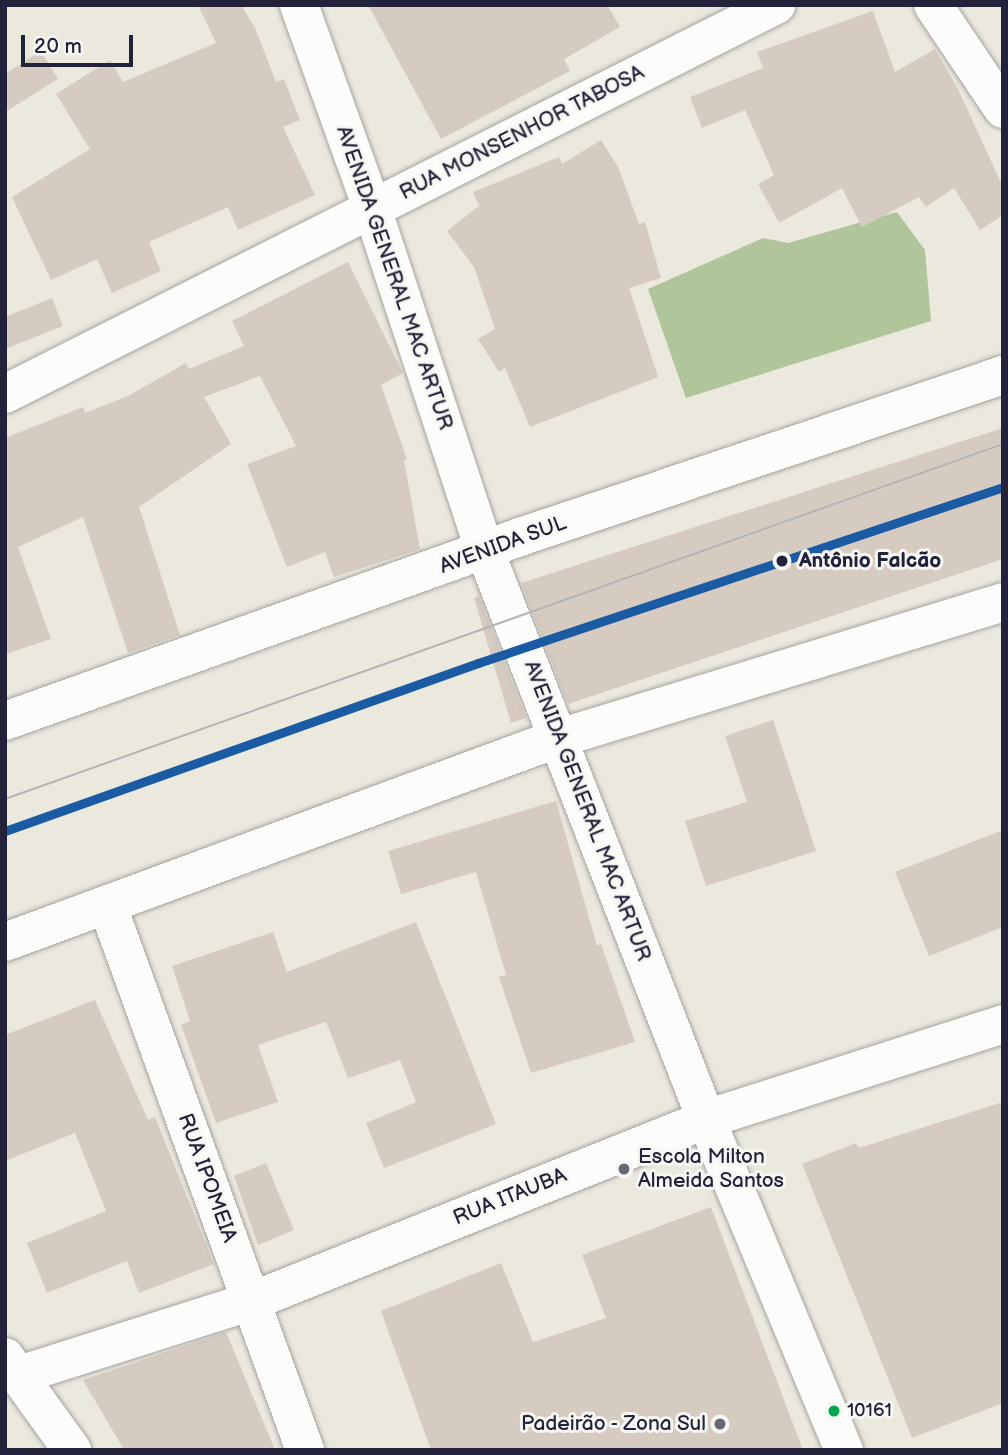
<!DOCTYPE html>
<html>
<head>
<meta charset="utf-8">
<style>
	body { margin:0 }
	#map { position:relative; width:1008px; height:1455px; overflow:hidden; background:#ebe8de; font-family:"Balsamiq Sans",sans-serif }
	div>[style] { position:absolute }
	[style*='--x'] { left:calc(var(--x)*1px); top:calc(var(--y)*1px); width:calc(var(--w)*1px); rotate:calc(var(--a)*1deg) }
	.forest>* { inset:0; background:#b0c69a }
	.building>* { inset:0; background:#d6cbc1 }
	.roads { filter:drop-shadow(0 0 2px #a5a4a1) drop-shadow(0 0 2px #a5a4a1) }
	.minor>* { height:38px; margin:-19px; padding:0 19px; transform-origin:19px; border-radius:19px; background:#fcfcfa }
	.secondary>* { height:38px; margin:-19px; padding:0 19px; transform-origin:19px; border-radius:19px; background:#fcfcfa }
	.tram>* { height:2px; margin:-1px; padding:0 1px; transform-origin:1px; border-radius:1px; background:#b4b3b5 }
	.metro-1>* { height:9px; margin:-4.5px; padding:0 4.5px; transform-origin:4.5px; border-radius:4.5px; background:#1a5ba3 }
	.dots>* { width:19px; height:19px; translate:-50% -50%; box-sizing:border-box; border:4px solid #f6f6f2; border-radius:50% }
	span { translate:-50% -50%; white-space:nowrap; text-align:center; line-height:1.15; -webkit-text-stroke:6px #f6f6f2; paint-order:stroke }
	.bus-label { font-size:19px; color:#22223b }
	.left { translate:0 -50%; text-align:left }
	.street-label { font-size:21px; color:#22223b }
	.stop-label { font-size:21px; color:#22223b; font-weight:700 }
	.poi-label { font-size:21px; color:#22223b }
	.right { translate:-100% -50%; text-align:right }
	.frame { position:absolute; inset:0; border:7px solid #22223b; pointer-events:none }
	.scale { position:absolute; left:21px; top:35px; width:112px; height:32px; box-sizing:border-box; border:4px solid #22223b; border-top:0; padding-left:9px; font-size:21px; line-height:24px; white-space:nowrap; color:#22223b; -webkit-text-stroke:5px #f6f6f2; paint-order:stroke }
</style>
</head>
<body>
<div id="map">
	<div class="forest">
		<i style="clip-path:polygon(897px 212px,925px 250px,931px 321px,686px 398px,648px 289px,763px 238px,788px 243px)"></i>
	</div>
	<div class="building">
		<i style="clip-path:polygon(198px 5px,241px 5px,255px 28px,276px 82px,284px 79px,300px 120px,283px 127px,315px 195px,238px 230px,228px 207px,149px 242px,161px 271px,112px 293px,97px 259px,51px 280px,12px 197px,90px 149px,56px 94px,110px 60px,123px 82px,216px 43px)"></i>
		<i style="clip-path:polygon(368px 5px,607px 5px,620px 27px,564px 59px,570px 71px,441px 139px)"></i>
		<i style="clip-path:polygon(873px 11px,895px 72px,935px 49px,958px 89px,1003px 187px,1003px 215px,980px 230px,954px 188px,926px 207px,919px 197px,862px 227px,842px 188px,779px 223px,758px 184px,774px 175px,745px 110px,702px 128px,690px 97px,763px 68px,757px 52px)"></i>
		<i style="clip-path:polygon(41px 51px,58px 79px,5px 112px,5px 74px)"></i>
		<i style="clip-path:polygon(601px 140px,618px 167px,639px 224px,645px 222px,661px 278px,629px 288px,658px 377px,530px 427px,505px 368px,499px 372px,478px 339px,495px 329px,474px 267px,447px 231px,479px 206px,473px 192px,559px 157px,562px 164px)"></i>
		<i style="clip-path:polygon(348px 262px,403px 373px,381px 385px,407px 459px,404px 460px,420px 549px,334px 577px,325px 552px,287px 567px,247px 464px,296px 446px,260px 376px,204px 397px,231px 444px,139px 507px,180px 635px,128px 653px,83px 517px,18px 547px,51px 639px,5px 654px,5px 438px,83px 407px,85px 413px,128px 396px,186px 363px,189px 369px,244px 346px,232px 321px)"></i>
		<i style="clip-path:polygon(52px 298px,63px 326px,5px 349px,5px 317px)"></i>
		<i style="clip-path:polygon(1003px 428px,1003px 559px,568px 704px,521px 583px)"></i>
		<i style="clip-path:polygon(479px 596px,526px 718px,511px 723px,474px 598px)"></i>
		<i style="clip-path:polygon(773px 720px,816px 851px,706px 886px,685px 821px,747px 802px,725px 736px)"></i>
		<i style="clip-path:polygon(556px 801px,597px 946px,601px 944px,635px 1042px,531px 1073px,499px 977px,506px 975px,476px 872px,401px 894px,388px 851px)"></i>
		<i style="clip-path:polygon(1003px 830px,1003px 927px,929px 956px,895px 872px)"></i>
		<i style="clip-path:polygon(416px 922px,496px 1124px,384px 1168px,366px 1123px,416px 1102px,400px 1060px,348px 1078px,326px 1022px,258px 1045px,278px 1102px,216px 1123px,181px 1025px,190px 1021px,172px 966px,273px 932px,287px 972px)"></i>
		<i style="clip-path:polygon(95px 1000px,148px 1120px,155px 1117px,214px 1264px,139px 1293px,127px 1261px,47px 1293px,27px 1243px,106px 1211px,75px 1133px,5px 1161px,5px 1035px)"></i>
		<i style="clip-path:polygon(1003px 1102px,1003px 1403px,912px 1438px,802px 1164px,856px 1143px,859px 1148px)"></i>
		<i style="clip-path:polygon(266px 1163px,294px 1230px,258px 1245px,234px 1176px)"></i>
		<i style="clip-path:polygon(711px 1207px,803px 1450px,431px 1450px,381px 1311px,501px 1263px,533px 1342px,606px 1318px,582px 1255px)"></i>
		<i style="clip-path:polygon(226px 1332px,275px 1450px,124px 1450px,83px 1380px)"></i>
	</div>
	<div class="roads">
		<div class="minor">
			<i style="--x:5;--y:394;--w:864;--a:-26.77"></i>
			<i style="--x:5;--y:721;--w:547;--a:-19.66"></i>
			<i style="--x:520;--y:537;--w:509;--a:-18.54"></i>
			<i style="--x:108;--y:907;--w:578;--a:70.06"></i>
			<i style="--x:5;--y:942;--w:590;--a:-20.22"></i>
			<i style="--x:559;--y:738;--w:464;--a:-17"></i>
			<i style="--x:5;--y:1357;--w:115;--a:54.2"></i>
			<i style="--x:19;--y:1375;--w:244;--a:-17.6"></i>
			<i style="--x:252;--y:1301;--w:489;--a:-21.8"></i>
			<i style="--x:706;--y:1119;--w:312;--a:-17.7"></i>
		</div>
		<div class="secondary">
			<i style="--x:299;--y:5;--w:216;--a:70.2"></i>
			<i style="--x:372;--y:208;--w:361;--a:71.8"></i>
			<i style="--x:485;--y:551;--w:609;--a:68.74"></i>
			<i style="--x:706;--y:1119;--w:359;--a:67.4"></i>
			<i style="--x:933;--y:5;--w:125;--a:56.1"></i>
		</div>
	</div>
	<div class="tram">
		<i style="--x:5;--y:799;--w:1059;--a:-19.58"></i>
	</div>
	<div class="metro-1">
		<i style="--x:5;--y:831;--w:502;--a:-19.55"></i>
		<i style="--x:478;--y:663;--w:554;--a:-18.53"></i>
	</div>
	<div class="dots">
		<i style="left:782px;top:561px;background:#22223b"></i>
		<i style="left:624px;top:1169px;background:#686774"></i>
		<i style="left:834px;top:1411px;background:#00a651"></i>
		<i style="left:720px;top:1424px;background:#686774"></i>
	</div>
	<div class="bus-label">
		<span class="left" style="left:847px;top:1411px">10161</span>
	</div>
	<div class="street-label">
		<span style="left:522px;top:133px;rotate:-27deg">RUA MONSENHOR TABOSA</span>
		<span style="left:394px;top:278px;rotate:71deg">AVENIDA GENERAL MAC ARTUR</span>
		<span style="left:503px;top:545px;rotate:-20deg">AVENIDA SUL</span>
		<span style="left:587px;top:811px;rotate:69deg">AVENIDA GENERAL MAC ARTUR</span>
		<span style="left:207px;top:1178px;rotate:70deg">RUA IPOMEIA</span>
		<span style="left:510px;top:1197px;rotate:-22deg">RUA ITAUBA</span>
	</div>
	<div class="stop-label">
		<span class="left" style="left:799px;top:561px">Antônio Falcão</span>
	</div>
	<div class="poi-label">
		<span class="left" style="left:638px;top:1169px">Escola Milton<br>Almeida Santos</span>
		<span class="right" style="left:706px;top:1424px">Padeirão - Zona Sul</span>
	</div>
	<div class="frame"></div>
	<div class="scale">20 m</div>
</div>
</body>
</html>
